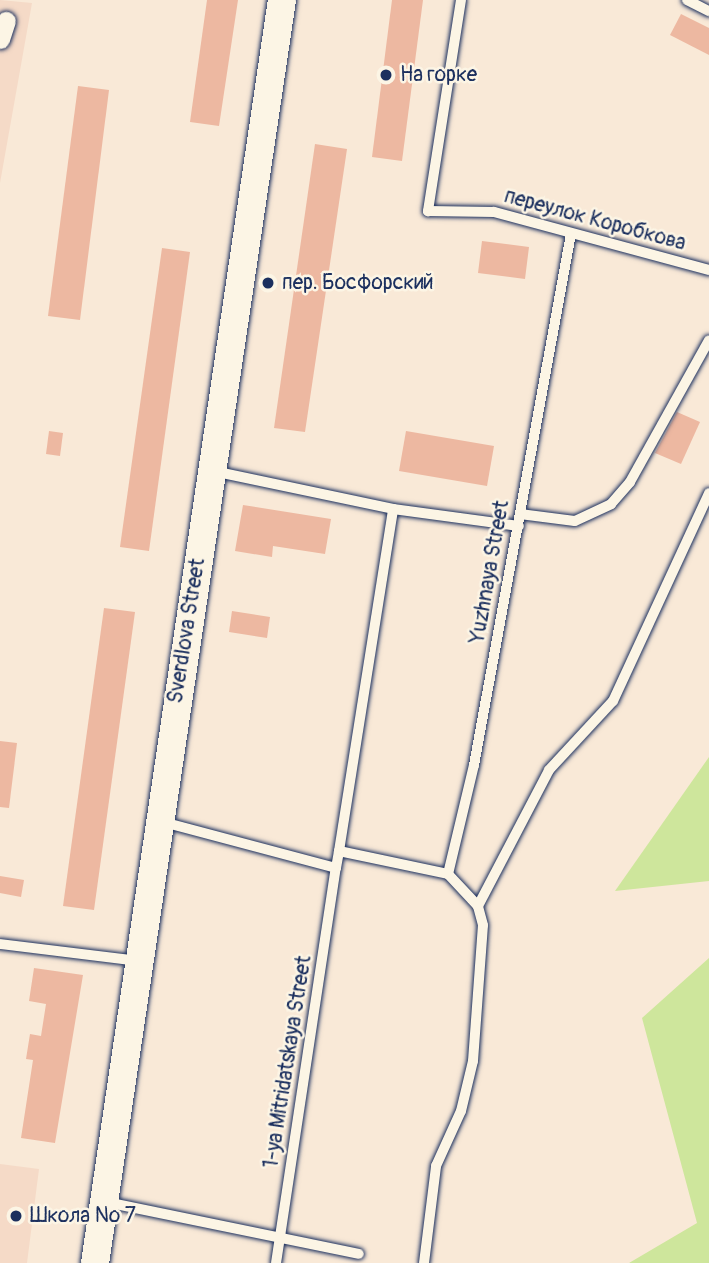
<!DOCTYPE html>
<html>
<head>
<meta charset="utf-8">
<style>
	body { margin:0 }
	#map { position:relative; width:709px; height:1263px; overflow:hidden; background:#f9e9d7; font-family:Pangolin,sans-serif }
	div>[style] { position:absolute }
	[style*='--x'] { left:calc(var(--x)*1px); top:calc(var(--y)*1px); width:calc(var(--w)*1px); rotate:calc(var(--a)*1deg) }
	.built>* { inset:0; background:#f5dac7 }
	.green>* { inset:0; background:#cee69c }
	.building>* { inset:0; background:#edb8a1 }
	.roads { filter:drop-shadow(0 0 2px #1b2f5e) drop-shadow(0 0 2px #1b2f5e) }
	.lane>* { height:10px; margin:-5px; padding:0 5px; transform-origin:5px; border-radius:5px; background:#fcf5e5 }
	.street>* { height:19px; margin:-9.5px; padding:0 9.5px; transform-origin:9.5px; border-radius:9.5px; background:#fcf5e5 }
	.secondary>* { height:28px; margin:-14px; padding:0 14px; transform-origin:14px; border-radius:14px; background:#fcf5e5 }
	.dots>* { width:19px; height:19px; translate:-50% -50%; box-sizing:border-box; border:4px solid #fcf5e5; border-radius:50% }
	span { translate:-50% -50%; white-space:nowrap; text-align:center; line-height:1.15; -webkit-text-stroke:5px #fcf5e5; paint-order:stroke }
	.poi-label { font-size:21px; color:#1b2f5e }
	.left { translate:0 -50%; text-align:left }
	.street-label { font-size:21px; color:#1b2f5e }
</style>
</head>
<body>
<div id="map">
	<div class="built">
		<i style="clip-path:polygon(0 0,32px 3px,0 183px)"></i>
		<i style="clip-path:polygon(0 1164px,39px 1169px,27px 1263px,0 1263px)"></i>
	</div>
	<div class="green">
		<i style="clip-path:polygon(709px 757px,709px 881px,615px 891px)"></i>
		<i style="clip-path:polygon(709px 958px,709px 1263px,629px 1263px,697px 1223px,642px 1018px)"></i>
	</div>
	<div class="building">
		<i style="clip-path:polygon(207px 0,238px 0,219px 126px,190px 122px)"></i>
		<i style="clip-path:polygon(392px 0,423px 0,402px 161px,372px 157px)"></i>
		<i style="clip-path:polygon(681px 14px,709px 28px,709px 55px,670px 35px)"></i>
		<i style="clip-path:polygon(78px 86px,109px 90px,80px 320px,48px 316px)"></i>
		<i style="clip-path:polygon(315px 144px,347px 149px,305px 432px,274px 428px)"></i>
		<i style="clip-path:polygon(482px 241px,529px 247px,525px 279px,478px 273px)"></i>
		<i style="clip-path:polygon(162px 248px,190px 252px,149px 551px,120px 547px)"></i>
		<i style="clip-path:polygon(677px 412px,700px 422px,681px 464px,655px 453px)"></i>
		<i style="clip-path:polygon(49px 431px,63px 433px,60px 456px,46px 454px)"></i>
		<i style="clip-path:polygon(406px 431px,494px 446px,487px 486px,399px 471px)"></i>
		<i style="clip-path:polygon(243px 505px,331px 519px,325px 554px,273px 546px,272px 557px,235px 551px)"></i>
		<i style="clip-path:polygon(104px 608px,135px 612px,94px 910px,63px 906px)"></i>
		<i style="clip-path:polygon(232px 611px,270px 617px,267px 638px,229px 632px)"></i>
		<i style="clip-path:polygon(0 741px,17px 743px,9px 808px,0 807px)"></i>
		<i style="clip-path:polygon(0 876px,24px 880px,21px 897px,0 893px)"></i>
		<i style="clip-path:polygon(34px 968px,83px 975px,55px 1143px,21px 1138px,33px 1060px,26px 1059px,30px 1034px,41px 1036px,46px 1004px,29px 1001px)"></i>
	</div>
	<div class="roads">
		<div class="lane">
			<i style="--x:461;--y:0;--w:214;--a:98.9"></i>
			<i style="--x:428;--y:211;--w:66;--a:0.9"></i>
			<i style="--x:494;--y:212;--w:223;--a:15.1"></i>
			<i style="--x:687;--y:0;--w:25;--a:27"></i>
			<i style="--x:213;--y:471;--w:184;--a:11.9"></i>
			<i style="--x:393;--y:509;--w:127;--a:7.7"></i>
			<i style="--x:520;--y:514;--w:55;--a:7.3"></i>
			<i style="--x:575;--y:521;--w:40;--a:-25"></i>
			<i style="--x:611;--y:504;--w:29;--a:-49"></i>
			<i style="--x:630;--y:482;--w:162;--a:-60.9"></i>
			<i style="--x:163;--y:822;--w:179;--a:14.9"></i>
			<i style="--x:336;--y:868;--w:17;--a:-80"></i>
			<i style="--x:339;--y:851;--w:111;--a:11.9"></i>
			<i style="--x:339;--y:851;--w:346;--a:-81"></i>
			<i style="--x:478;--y:906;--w:44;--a:-133.2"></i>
			<i style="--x:448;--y:874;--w:112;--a:-76.6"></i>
			<i style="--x:474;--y:765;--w:540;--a:-79.65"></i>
			<i style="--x:0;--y:944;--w:139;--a:7"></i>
			<i style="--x:106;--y:1202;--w:258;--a:11.6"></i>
			<i style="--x:276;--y:1263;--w:400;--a:-81.4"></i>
			<i style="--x:424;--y:1263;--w:98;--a:-82.9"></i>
			<i style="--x:436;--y:1166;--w:60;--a:-65.6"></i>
			<i style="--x:461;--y:1111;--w:51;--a:-76.5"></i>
			<i style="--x:473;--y:1061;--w:136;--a:-85.8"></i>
			<i style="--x:483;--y:925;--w:20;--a:-105"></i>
			<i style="--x:478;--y:906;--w:153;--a:-62.4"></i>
			<i style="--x:549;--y:770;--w:94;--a:-47.2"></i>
			<i style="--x:613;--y:701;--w:229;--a:-65.2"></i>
		</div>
		<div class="street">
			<i style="--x:0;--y:39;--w:19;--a:-72"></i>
		</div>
		<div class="secondary">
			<i style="--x:95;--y:1263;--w:1277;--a:-81.58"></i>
		</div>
	</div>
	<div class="dots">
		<i style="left:386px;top:75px;background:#1b2f5e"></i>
		<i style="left:268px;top:283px;background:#1b2f5e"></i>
		<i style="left:16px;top:1216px;background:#1b2f5e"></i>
	</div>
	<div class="poi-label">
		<span class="left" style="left:400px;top:75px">На горке</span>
		<span class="left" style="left:282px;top:283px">пер. Босфорский</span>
		<span class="left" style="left:30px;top:1216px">Школа № 7</span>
	</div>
	<div class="street-label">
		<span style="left:595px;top:220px;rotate:15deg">переулок Коробкова</span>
		<span style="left:490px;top:572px;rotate:-80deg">Yuzhnaya Street</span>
		<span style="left:187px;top:631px;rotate:-81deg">Sverdlova Street</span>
		<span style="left:288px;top:1062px;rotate:-81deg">1-ya Mitridatskaya Street</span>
	</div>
</div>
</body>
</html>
